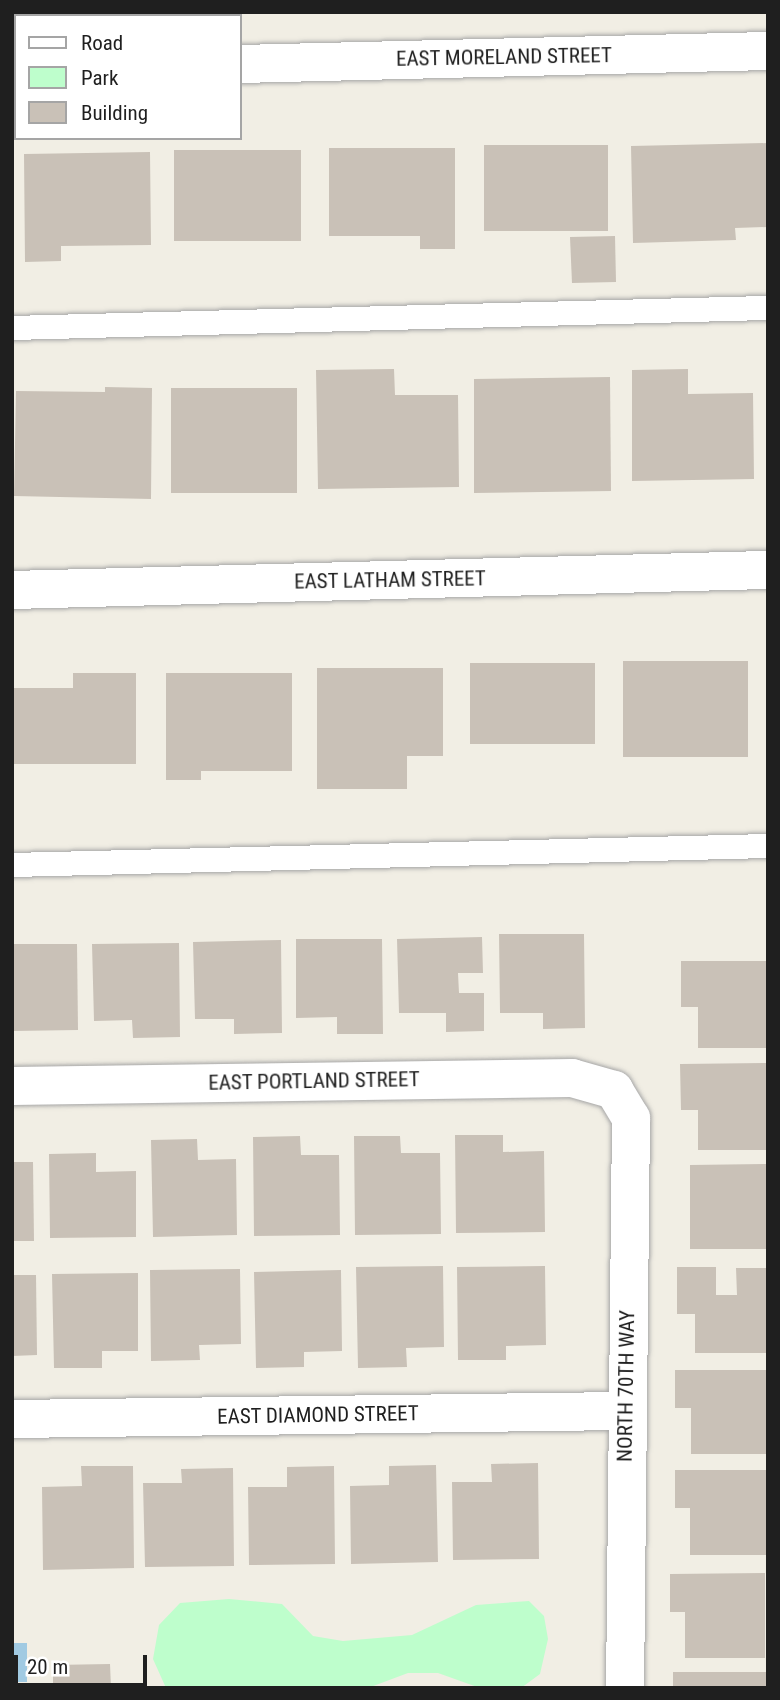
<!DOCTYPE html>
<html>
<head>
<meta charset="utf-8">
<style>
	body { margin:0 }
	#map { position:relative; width:780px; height:1700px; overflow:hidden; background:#f1eee4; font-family:"Roboto Condensed",sans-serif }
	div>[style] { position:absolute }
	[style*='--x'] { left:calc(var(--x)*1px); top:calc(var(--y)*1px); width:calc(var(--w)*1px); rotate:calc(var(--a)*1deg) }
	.park>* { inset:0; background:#befecc }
	.water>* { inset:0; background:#a1cae2 }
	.building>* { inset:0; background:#c9c1b7 }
	.roads { filter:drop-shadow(0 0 2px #a6a6a6) drop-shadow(0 0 2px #a6a6a6) }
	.lane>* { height:24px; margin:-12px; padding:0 12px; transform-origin:12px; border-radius:12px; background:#fff }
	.street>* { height:38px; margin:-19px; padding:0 19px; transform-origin:19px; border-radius:19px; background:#fff }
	span { translate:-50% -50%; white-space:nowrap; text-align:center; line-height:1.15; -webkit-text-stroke:5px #fff; paint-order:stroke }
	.street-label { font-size:21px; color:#1f1f1f }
	.frame { position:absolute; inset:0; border:14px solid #1f1f1f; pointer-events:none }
	.legend { position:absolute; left:14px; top:14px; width:228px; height:126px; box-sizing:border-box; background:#fff; border:2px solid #a5a5a5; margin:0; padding:9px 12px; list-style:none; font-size:21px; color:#1f1f1f }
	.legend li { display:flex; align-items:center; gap:14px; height:35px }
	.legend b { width:35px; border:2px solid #a5a5a5 }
	.scale { position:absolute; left:14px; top:1655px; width:133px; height:32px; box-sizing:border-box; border:4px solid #1f1f1f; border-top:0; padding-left:9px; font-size:21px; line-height:24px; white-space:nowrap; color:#1f1f1f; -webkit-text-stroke:5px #fff; paint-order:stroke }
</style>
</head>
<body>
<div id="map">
	<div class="park">
		<i style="clip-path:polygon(229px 1599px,282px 1604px,313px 1636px,343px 1641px,412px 1635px,476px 1605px,529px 1601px,544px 1616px,548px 1639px,540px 1674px,521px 1688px,480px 1688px,438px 1673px,408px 1673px,368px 1688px,166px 1688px,153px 1659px,159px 1625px,180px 1603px)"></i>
	</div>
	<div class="water">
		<i style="clip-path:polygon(12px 1643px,27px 1643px,27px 1682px,12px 1682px)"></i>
	</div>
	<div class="building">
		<i style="clip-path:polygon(768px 143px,768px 227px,735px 228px,736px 240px,633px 243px,631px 146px)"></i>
		<i style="clip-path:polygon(484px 145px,608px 145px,608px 231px,484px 231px)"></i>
		<i style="clip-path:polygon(329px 148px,455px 148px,455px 249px,420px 249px,420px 236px,329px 236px)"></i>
		<i style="clip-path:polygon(174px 150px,301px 150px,301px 241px,174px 241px)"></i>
		<i style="clip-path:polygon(150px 152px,151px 245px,61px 246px,61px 261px,25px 262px,24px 154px)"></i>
		<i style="clip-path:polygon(615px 236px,616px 282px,572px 283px,570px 237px)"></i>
		<i style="clip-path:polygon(394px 369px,395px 395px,458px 395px,459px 487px,318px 489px,316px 370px)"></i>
		<i style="clip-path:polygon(688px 369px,688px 394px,753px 393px,754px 479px,632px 481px,632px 370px)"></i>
		<i style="clip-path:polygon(610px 377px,611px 491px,474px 493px,474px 379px)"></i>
		<i style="clip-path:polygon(105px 387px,152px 388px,151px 499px,14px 496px,16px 391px,105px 392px)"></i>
		<i style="clip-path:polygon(171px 388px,297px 388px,297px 493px,171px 493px)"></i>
		<i style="clip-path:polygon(623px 661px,748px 661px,748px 757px,623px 757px)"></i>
		<i style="clip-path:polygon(470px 663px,595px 663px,595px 744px,470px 744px)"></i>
		<i style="clip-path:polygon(317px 668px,443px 668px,443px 756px,407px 756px,407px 789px,317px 789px)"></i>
		<i style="clip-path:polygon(73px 673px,136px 673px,136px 764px,13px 764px,13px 688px,73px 688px)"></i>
		<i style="clip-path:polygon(166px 673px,292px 673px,292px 771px,201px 771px,201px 780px,166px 780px)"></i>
		<i style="clip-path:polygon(499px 934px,584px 934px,585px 1028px,543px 1029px,543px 1013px,500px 1013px)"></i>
		<i style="clip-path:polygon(482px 937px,483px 973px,458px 973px,459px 993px,484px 993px,484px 1031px,446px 1032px,446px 1013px,399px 1013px,397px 939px)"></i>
		<i style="clip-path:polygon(296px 939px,382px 939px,383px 1034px,337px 1034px,337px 1017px,296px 1018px)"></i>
		<i style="clip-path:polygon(281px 940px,282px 1033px,234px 1034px,234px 1019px,195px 1019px,193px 942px)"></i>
		<i style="clip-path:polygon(179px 943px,180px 1037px,133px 1038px,132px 1020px,94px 1021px,92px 944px)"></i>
		<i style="clip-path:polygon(12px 944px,77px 944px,78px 1030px,12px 1031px)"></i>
		<i style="clip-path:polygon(681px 961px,768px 961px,768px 1048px,698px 1048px,698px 1007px,681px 1007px)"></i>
		<i style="clip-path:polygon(768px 1063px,768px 1150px,698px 1150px,698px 1110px,681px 1110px,680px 1064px)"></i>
		<i style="clip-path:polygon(455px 1135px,503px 1135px,503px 1152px,544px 1151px,545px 1232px,456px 1233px)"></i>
		<i style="clip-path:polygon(300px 1136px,301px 1155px,339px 1155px,340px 1235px,254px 1236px,253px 1137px)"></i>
		<i style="clip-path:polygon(354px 1136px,400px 1136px,401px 1153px,440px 1153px,441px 1234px,355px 1235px)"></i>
		<i style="clip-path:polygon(197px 1139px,198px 1160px,236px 1159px,237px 1235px,153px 1237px,151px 1140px)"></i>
		<i style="clip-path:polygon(96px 1153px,96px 1172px,136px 1171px,136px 1237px,50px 1238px,49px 1154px)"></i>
		<i style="clip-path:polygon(12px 1162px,33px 1162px,34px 1241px,12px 1241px)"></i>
		<i style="clip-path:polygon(768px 1164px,768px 1249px,690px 1249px,690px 1165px)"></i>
		<i style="clip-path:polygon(443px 1266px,444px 1347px,406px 1348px,407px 1367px,358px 1368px,356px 1267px)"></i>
		<i style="clip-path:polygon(545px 1266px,546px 1345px,506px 1346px,506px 1360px,458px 1360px,457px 1267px)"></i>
		<i style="clip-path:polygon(677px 1267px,716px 1267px,716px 1295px,737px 1295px,736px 1268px,768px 1268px,768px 1353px,695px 1353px,695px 1314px,677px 1314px)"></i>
		<i style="clip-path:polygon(240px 1269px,241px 1344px,199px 1345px,200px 1360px,151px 1361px,150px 1270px)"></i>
		<i style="clip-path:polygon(341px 1270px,342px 1351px,304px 1352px,304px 1367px,256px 1368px,254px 1272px)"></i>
		<i style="clip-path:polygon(138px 1273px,138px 1351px,102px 1351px,102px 1368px,54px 1368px,52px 1274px)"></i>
		<i style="clip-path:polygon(12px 1275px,36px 1275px,37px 1355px,12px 1356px)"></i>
		<i style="clip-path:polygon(675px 1370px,768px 1370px,768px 1454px,691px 1454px,691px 1408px,675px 1408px)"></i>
		<i style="clip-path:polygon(538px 1463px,539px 1559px,453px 1560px,452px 1482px,492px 1482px,491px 1464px)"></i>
		<i style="clip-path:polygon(436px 1465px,438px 1562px,351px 1564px,350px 1486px,389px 1485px,389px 1466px)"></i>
		<i style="clip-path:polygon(81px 1466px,133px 1466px,134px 1568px,43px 1570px,42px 1487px,82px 1486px)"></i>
		<i style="clip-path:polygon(334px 1466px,335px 1564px,249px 1565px,248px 1487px,287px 1487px,287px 1467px)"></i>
		<i style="clip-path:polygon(233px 1468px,234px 1566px,145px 1567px,143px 1483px,182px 1483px,181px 1469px)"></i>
		<i style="clip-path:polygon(675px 1470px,768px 1470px,768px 1555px,690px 1555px,690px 1508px,675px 1508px)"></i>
		<i style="clip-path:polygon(765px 1573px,765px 1658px,685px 1658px,685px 1612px,670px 1612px,670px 1574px)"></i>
		<i style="clip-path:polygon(110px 1664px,111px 1688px,53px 1688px,53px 1665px)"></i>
		<i style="clip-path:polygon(673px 1672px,767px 1672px,767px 1688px,673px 1688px)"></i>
	</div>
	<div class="roads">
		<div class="lane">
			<i style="--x:12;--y:328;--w:756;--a:-1.52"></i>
			<i style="--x:12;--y:865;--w:756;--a:-1.44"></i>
		</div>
		<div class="street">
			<i style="--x:240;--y:64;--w:528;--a:-1.41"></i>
			<i style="--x:12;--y:70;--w:4;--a:0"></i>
			<i style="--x:12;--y:590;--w:756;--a:-1.52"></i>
			<i style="--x:12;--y:1086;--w:560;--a:-0.82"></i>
			<i style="--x:572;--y:1078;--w:44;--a:15.9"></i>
			<i style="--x:614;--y:1090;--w:33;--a:59"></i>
			<i style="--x:631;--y:1118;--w:570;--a:90.6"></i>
			<i style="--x:12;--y:1419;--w:612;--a:-0.75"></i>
		</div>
	</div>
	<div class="street-label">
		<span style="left:504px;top:57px;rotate:-1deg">EAST MORELAND STREET</span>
		<span style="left:390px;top:580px;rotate:-1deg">EAST LATHAM STREET</span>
		<span style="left:314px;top:1081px;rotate:-1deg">EAST PORTLAND STREET</span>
		<span style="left:626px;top:1386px;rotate:-89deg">NORTH 70TH WAY</span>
		<span style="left:318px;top:1415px;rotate:-1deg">EAST DIAMOND STREET</span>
	</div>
	<div class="frame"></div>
	<ul class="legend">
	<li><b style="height:9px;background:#fff"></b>Road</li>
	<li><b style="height:19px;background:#befecc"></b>Park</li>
	<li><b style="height:19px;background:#c9c1b7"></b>Building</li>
	</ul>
	<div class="scale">20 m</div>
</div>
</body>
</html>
